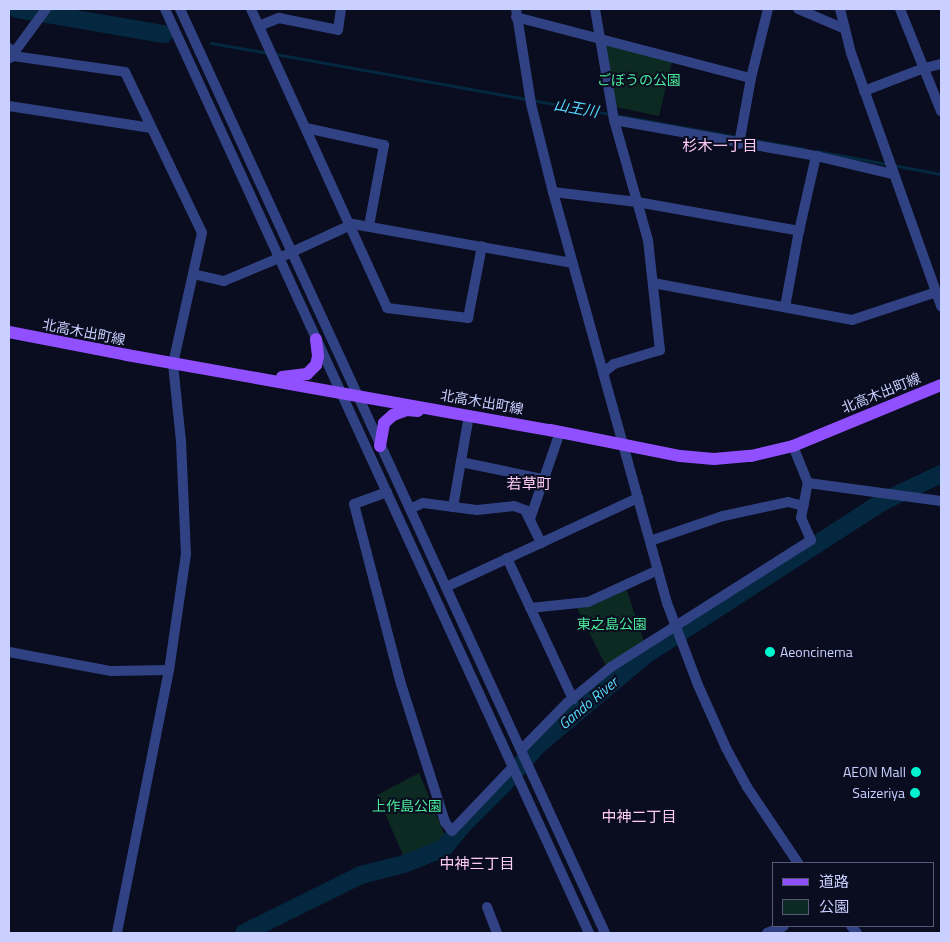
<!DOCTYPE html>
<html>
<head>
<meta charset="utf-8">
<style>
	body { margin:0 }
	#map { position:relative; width:950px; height:942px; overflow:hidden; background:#0a0c1f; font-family:"Titillium Web","Noto Sans JP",sans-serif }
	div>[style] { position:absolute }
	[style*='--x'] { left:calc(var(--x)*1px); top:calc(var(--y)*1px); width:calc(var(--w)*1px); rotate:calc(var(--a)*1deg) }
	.green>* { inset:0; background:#0d2a22 }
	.stream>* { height:3px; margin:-1.5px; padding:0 1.5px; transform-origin:1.5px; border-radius:1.5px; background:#04283f }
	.river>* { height:18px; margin:-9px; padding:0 9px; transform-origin:9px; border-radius:9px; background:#04283f }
	.minor>* { height:10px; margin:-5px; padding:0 5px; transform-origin:5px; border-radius:5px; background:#304283 }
	.major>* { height:12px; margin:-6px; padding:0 6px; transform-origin:6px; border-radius:6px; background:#9150ff }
	.dots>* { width:14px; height:14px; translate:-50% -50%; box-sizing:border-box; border:2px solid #0a0c1f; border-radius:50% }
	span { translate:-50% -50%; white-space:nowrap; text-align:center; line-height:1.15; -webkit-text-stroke:4px #0a0c1f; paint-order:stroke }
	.park-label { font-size:14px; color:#49eb9a }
	.street-label { font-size:14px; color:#c9d0ff }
	.poi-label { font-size:14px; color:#c9d0ff }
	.left { translate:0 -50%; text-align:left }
	.right { translate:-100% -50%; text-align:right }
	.water-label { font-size:15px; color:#57dbff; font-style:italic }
	.neighbourhood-label { font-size:15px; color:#ffcbf9 }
	.frame { position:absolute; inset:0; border:10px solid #c9d0ff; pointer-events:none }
	.legend { position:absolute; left:772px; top:862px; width:162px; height:65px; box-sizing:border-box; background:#0a0c1f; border:1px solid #565a79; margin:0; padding:6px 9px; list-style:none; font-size:15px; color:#c9d0ff }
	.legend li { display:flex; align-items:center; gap:10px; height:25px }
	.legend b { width:25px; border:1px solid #565a79 }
</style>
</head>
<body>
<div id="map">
	<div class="green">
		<i style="clip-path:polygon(603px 41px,673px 58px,659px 116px,616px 107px)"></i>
		<i style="clip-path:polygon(626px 588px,644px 642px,606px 666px,577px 608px)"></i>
		<i style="clip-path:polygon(419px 773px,446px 838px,418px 855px,403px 855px,377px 795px)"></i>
	</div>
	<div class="stream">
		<i style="--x:211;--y:43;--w:59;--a:9.8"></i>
		<i style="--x:275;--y:54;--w:538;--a:10.16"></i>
		<i style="--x:817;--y:151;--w:126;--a:10.5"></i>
	</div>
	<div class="river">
		<i style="--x:17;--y:9;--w:149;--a:9.7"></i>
		<i style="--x:244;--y:933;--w:131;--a:-26.4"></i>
		<i style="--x:361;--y:875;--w:44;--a:-14.3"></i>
		<i style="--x:404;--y:864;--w:43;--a:-21.8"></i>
		<i style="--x:444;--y:848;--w:28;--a:-51"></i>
		<i style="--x:462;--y:826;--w:59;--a:-45"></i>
		<i style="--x:504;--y:784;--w:52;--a:-48.9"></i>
		<i style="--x:538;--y:745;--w:142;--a:-39.9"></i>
		<i style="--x:647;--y:654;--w:280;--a:-32.9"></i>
		<i style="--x:882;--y:502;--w:65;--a:-25.4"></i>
	</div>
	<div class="minor">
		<i style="--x:165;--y:9;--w:1017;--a:65.35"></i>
		<i style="--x:180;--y:9;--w:1017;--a:65.3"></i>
		<i style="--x:251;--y:9;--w:328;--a:65.5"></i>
		<i style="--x:387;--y:308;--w:82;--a:7"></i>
		<i style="--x:468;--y:318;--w:73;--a:-79"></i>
		<i style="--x:516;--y:9;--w:96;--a:81"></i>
		<i style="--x:531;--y:104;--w:91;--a:76"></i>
		<i style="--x:553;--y:192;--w:427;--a:74.5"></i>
		<i style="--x:667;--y:603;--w:88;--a:69.3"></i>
		<i style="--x:698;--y:685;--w:69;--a:66"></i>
		<i style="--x:726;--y:748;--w:44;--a:61.7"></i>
		<i style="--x:747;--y:787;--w:92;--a:56.1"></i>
		<i style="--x:595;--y:9;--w:113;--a:80.3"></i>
		<i style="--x:614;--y:120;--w:125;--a:74.2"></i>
		<i style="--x:648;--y:240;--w:111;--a:83.8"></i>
		<i style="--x:660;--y:350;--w:48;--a:163.1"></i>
		<i style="--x:614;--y:364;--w:14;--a:141"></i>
		<i style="--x:798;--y:9;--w:51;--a:23.1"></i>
		<i style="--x:840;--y:9;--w:45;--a:76"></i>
		<i style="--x:851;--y:53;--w:269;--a:70.4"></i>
		<i style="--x:900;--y:9;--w:110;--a:68.1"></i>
		<i style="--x:516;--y:17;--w:243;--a:14.6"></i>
		<i style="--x:259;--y:26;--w:22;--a:-22"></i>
		<i style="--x:279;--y:18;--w:60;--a:11.5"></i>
		<i style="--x:338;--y:30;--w:21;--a:-82"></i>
		<i style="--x:9;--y:48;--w:9;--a:63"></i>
		<i style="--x:13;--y:56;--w:113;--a:8.1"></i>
		<i style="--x:125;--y:72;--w:178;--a:64.4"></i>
		<i style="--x:202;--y:233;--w:134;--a:102.5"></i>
		<i style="--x:173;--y:364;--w:77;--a:84.1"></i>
		<i style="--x:181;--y:441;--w:113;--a:87.5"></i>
		<i style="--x:186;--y:554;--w:117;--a:98.3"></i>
		<i style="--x:169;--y:670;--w:268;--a:101.2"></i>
		<i style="--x:10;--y:58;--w:61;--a:-53.7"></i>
		<i style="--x:864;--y:91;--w:64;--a:-21"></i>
		<i style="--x:924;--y:68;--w:17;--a:-13"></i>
		<i style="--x:9;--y:106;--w:144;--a:8.8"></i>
		<i style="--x:614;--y:120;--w:205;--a:10.1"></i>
		<i style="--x:816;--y:156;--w:79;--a:13.2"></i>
		<i style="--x:306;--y:128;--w:80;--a:12.3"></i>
		<i style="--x:384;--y:145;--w:82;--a:100.5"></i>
		<i style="--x:739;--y:144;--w:67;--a:-79.7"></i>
		<i style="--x:751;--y:78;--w:71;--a:-76.2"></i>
		<i style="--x:553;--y:192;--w:85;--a:6.8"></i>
		<i style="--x:637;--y:202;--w:165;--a:10.1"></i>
		<i style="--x:193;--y:274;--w:32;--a:13"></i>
		<i style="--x:224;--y:281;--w:60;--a:-22.7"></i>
		<i style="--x:279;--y:258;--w:81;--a:-24.7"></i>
		<i style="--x:353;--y:224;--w:222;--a:10.1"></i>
		<i style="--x:653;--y:283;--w:202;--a:10.5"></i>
		<i style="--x:852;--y:320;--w:89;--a:-18.4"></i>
		<i style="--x:785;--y:307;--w:77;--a:-79.6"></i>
		<i style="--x:799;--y:231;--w:77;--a:-77.2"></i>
		<i style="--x:793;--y:446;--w:40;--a:68"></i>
		<i style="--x:808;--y:483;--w:134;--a:7.7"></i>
		<i style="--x:461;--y:462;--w:84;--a:11.7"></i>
		<i style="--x:387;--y:492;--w:35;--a:160"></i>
		<i style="--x:354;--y:504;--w:186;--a:75.4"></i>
		<i style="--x:401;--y:684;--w:145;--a:72.3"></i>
		<i style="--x:445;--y:822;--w:11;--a:52"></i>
		<i style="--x:452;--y:831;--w:88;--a:-46.4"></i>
		<i style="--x:453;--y:507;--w:93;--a:-80.1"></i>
		<i style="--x:410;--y:509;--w:14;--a:-25"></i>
		<i style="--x:423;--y:503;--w:54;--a:7.4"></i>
		<i style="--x:477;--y:510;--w:37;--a:-6"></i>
		<i style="--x:514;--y:506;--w:12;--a:20"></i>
		<i style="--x:525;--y:510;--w:37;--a:64"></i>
		<i style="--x:530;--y:519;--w:92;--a:-71"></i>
		<i style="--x:650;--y:541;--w:77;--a:-18.9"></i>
		<i style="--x:723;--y:516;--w:66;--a:-12.2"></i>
		<i style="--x:788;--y:502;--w:16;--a:14"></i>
		<i style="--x:507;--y:558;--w:156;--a:64.9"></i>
		<i style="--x:446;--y:587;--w:212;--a:-24.9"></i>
		<i style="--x:530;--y:608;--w:58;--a:-5.9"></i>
		<i style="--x:588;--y:602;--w:77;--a:-24.6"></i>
		<i style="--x:9;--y:652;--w:104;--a:10.6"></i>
		<i style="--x:111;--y:671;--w:58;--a:-1"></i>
		<i style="--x:521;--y:750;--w:66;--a:-45.6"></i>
		<i style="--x:567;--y:703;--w:57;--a:-39.3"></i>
		<i style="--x:611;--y:667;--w:237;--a:-32.4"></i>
		<i style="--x:811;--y:540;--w:24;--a:-114"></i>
		<i style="--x:801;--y:518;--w:36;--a:-79"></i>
		<i style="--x:487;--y:907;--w:28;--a:69"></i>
		<i style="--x:851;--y:926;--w:9;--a:49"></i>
		<i style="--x:767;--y:933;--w:18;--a:-22"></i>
	</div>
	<div class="major">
		<i style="--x:9;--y:332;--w:120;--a:11"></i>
		<i style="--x:127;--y:355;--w:430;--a:10.1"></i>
		<i style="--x:550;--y:430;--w:133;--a:11.3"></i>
		<i style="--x:680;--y:456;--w:34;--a:5"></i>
		<i style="--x:714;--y:459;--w:37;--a:-5"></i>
		<i style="--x:751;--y:456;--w:43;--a:-13.4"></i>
		<i style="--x:793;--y:446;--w:160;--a:-22.4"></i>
		<i style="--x:282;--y:377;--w:25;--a:-7"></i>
		<i style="--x:307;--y:374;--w:13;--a:-45"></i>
		<i style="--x:316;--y:365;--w:9;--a:-77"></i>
		<i style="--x:318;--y:356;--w:17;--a:-97"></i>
		<i style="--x:380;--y:446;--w:23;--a:-80"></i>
		<i style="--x:384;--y:423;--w:12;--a:-42"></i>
		<i style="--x:393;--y:415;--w:15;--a:-20"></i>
		<i style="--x:407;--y:410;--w:11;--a:5"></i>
	</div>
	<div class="dots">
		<i style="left:770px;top:652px;background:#00f4cf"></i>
		<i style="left:916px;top:772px;background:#00f4cf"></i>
		<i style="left:915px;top:793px;background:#00f4cf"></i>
	</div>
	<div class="park-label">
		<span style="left:639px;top:80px">ごぼうの公園</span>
		<span style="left:612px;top:624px">東之島公園</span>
		<span style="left:407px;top:806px">上作島公園</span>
	</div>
	<div class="street-label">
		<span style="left:84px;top:332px;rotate:11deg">北高木出町線</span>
		<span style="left:881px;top:393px;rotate:-22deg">北高木出町線</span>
		<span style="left:482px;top:402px;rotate:10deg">北高木出町線</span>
	</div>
	<div class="poi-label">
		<span class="left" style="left:780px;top:652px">Aeoncinema</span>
		<span class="right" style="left:906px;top:772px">AEON Mall</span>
		<span class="right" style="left:905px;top:793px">Saizeriya</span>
	</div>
	<div class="water-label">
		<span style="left:576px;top:108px;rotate:10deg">山王川</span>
		<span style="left:588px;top:703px;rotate:-40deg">Gando River</span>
	</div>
	<div class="neighbourhood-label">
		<span style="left:720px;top:146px">杉木一丁目</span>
		<span style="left:529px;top:484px">若草町</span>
		<span style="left:639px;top:817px">中神二丁目</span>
		<span style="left:477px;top:864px">中神三丁目</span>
	</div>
	<div class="frame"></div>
	<ul class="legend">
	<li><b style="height:6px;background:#9150ff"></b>道路</li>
	<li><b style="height:14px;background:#0d2a22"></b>公園</li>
	</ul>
</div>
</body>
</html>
